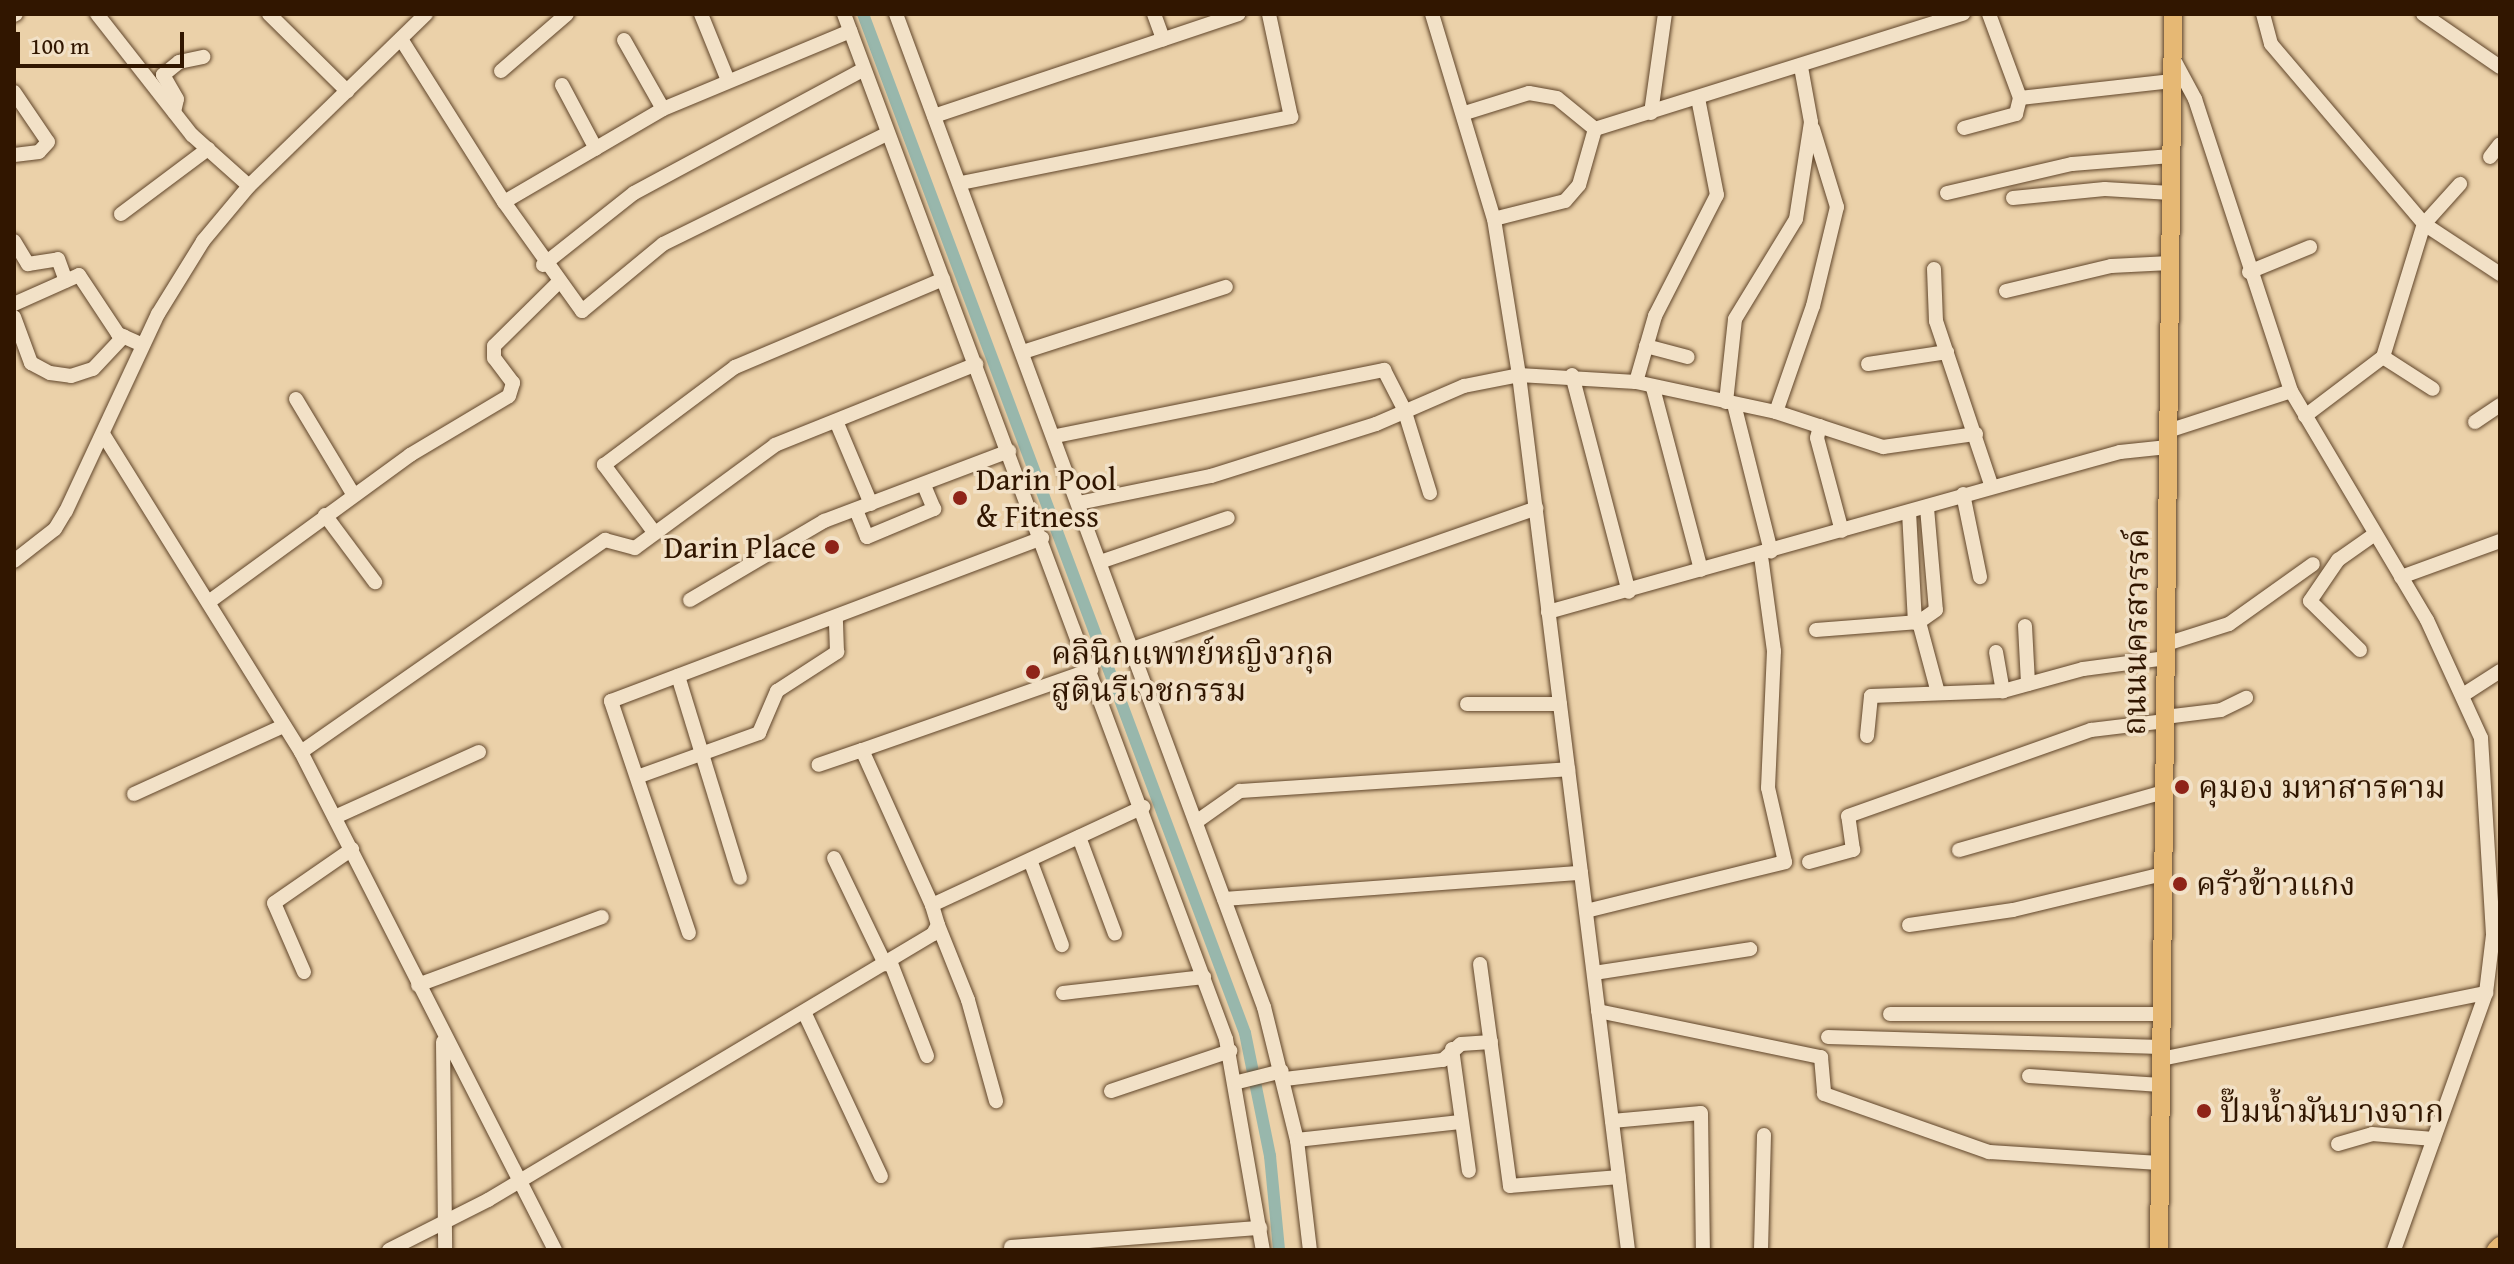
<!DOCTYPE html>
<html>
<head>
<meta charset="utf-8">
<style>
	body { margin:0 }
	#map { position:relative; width:2514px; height:1264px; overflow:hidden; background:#ebd1a9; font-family:"Gentium Book Plus","Noto Serif Thai",serif }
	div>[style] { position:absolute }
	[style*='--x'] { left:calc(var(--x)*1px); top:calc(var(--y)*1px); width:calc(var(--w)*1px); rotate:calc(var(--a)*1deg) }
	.canal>* { height:12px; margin:-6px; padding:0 6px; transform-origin:6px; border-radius:6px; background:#98b7ac }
	.roads { filter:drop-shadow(0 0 2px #60452a) drop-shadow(0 0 2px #60452a) }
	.minor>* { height:14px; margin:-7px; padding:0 7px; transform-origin:7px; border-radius:7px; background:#f2e1c7 }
	.major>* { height:18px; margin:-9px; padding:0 9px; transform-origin:9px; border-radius:9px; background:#e6b874 }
	.dots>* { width:22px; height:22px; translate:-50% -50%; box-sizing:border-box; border:4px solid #f2e1c7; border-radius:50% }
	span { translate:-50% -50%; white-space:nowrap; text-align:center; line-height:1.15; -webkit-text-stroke:7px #f2e1c7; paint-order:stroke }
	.poi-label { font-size:32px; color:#311600 }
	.left { translate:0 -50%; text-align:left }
	.right { translate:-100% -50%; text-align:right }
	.street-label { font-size:32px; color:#311600 }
	.frame { position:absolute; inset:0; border:16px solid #311600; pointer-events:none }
	.scale { position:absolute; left:16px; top:32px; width:168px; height:36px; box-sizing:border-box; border:4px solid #311600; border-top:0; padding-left:10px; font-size:24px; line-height:28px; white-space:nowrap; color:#311600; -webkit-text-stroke:6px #f2e1c7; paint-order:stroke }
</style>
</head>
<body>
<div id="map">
	<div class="canal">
		<i style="--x:863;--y:14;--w:1088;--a:69.45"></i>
		<i style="--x:1245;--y:1033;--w:126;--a:78.5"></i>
		<i style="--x:1270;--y:1156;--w:94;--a:84.5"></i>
	</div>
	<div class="roads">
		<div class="minor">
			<i style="--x:97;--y:14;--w:154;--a:51.9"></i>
			<i style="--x:192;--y:135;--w:76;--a:41.8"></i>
			<i style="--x:269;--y:14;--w:110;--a:44.6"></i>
			<i style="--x:701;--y:14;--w:69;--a:67.9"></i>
			<i style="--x:844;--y:14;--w:1094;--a:69.56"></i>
			<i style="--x:1226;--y:1039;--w:214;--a:80.1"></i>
			<i style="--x:896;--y:14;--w:1059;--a:69.67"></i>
			<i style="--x:1264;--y:1007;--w:137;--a:76.1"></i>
			<i style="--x:1297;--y:1140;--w:111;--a:83.3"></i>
			<i style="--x:1154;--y:14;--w:27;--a:70"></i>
			<i style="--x:1432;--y:14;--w:214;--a:73.2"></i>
			<i style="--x:1494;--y:219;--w:158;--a:80.9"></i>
			<i style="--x:1519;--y:375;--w:882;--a:82.9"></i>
			<i style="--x:1989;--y:14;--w:90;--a:69.7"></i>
			<i style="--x:2263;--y:14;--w:31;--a:75"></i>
			<i style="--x:2271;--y:44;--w:236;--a:49.6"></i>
			<i style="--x:2424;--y:224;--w:91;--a:33.3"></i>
			<i style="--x:2423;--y:14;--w:93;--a:34.5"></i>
			<i style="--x:14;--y:15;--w:2;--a:-27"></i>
			<i style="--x:401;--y:39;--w:193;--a:57.7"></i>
			<i style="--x:504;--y:202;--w:184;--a:-30.3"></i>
			<i style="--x:663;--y:109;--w:203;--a:-22.6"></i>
			<i style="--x:624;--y:40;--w:79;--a:60.5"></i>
			<i style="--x:2173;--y:58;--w:47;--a:61.8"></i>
			<i style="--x:2195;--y:99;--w:307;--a:71.8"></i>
			<i style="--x:2291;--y:391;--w:266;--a:59.3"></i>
			<i style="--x:2427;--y:620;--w:130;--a:65.4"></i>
			<i style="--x:2481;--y:738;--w:197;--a:86.5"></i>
			<i style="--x:2493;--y:935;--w:58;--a:96.9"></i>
			<i style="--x:2486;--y:993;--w:273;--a:109.7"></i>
			<i style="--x:501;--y:71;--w:87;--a:-40.8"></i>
			<i style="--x:562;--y:85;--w:72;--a:62"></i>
			<i style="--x:14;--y:92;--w:60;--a:55.8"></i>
			<i style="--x:48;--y:142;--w:13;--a:132"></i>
			<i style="--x:39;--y:152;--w:25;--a:173"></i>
			<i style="--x:174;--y:112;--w:13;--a:-77"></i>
			<i style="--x:177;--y:99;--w:28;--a:-120"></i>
			<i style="--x:163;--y:75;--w:21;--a:-39"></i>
			<i style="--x:179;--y:62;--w:25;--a:-12"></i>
			<i style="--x:1465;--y:113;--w:67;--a:-17.4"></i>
			<i style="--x:1529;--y:93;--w:28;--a:10"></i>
			<i style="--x:1557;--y:98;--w:49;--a:39.2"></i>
			<i style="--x:1595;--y:129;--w:58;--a:105.9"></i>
			<i style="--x:1579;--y:185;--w:21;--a:131"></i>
			<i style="--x:1565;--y:201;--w:73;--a:165.8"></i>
			<i style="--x:1651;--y:113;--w:100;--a:-82"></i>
			<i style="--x:934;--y:116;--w:321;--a:-18.5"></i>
			<i style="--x:1964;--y:128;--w:54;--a:-15.1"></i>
			<i style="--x:2016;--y:114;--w:16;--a:-76"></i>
			<i style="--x:2020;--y:98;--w:153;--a:-6.4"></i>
			<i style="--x:1595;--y:129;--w:386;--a:-17.4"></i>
			<i style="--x:2490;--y:157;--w:16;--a:-52"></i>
			<i style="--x:961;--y:183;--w:337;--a:-11.3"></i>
			<i style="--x:1291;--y:117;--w:105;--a:-102.1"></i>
			<i style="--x:1947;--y:193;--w:128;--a:-13.1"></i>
			<i style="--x:2072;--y:164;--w:99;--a:-4.6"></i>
			<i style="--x:2013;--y:198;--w:92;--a:-5.6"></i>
			<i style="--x:2105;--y:189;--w:66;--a:3.5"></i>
			<i style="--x:504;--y:202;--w:134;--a:54.4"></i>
			<i style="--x:582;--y:311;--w:105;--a:-39.6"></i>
			<i style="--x:663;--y:244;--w:250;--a:-26.2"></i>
			<i style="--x:121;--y:214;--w:109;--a:-36.8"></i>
			<i style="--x:14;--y:241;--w:27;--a:59"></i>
			<i style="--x:28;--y:264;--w:30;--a:-9"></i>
			<i style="--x:58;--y:259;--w:23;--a:70"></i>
			<i style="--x:543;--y:265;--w:116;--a:-38.4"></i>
			<i style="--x:634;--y:193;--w:261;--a:-28.3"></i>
			<i style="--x:1934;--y:269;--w:52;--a:87.8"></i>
			<i style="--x:1936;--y:321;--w:175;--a:71.4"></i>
			<i style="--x:2249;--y:272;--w:66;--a:-22.3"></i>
			<i style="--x:2006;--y:291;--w:108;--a:-13.4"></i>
			<i style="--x:2111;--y:266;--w:59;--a:-2.9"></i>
			<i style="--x:14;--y:304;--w:71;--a:-24"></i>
			<i style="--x:79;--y:275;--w:71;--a:56.5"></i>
			<i style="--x:118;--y:334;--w:27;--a:24"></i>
			<i style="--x:14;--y:317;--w:49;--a:69.7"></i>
			<i style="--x:31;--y:363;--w:21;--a:28"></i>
			<i style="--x:50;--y:373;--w:21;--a:8"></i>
			<i style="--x:71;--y:376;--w:23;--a:-18"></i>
			<i style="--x:93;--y:369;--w:45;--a:-46.8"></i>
			<i style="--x:1646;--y:346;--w:43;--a:14.7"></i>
			<i style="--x:1023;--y:352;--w:213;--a:-17.8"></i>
			<i style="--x:2383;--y:357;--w:59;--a:32.6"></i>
			<i style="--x:1868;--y:364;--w:80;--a:-8.6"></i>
			<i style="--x:1572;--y:375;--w:224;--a:75.3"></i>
			<i style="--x:1636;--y:382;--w:69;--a:-73.9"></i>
			<i style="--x:1655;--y:316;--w:136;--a:-62.9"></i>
			<i style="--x:1717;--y:195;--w:99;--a:-101.1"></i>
			<i style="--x:1653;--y:388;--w:188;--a:75.2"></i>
			<i style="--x:296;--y:399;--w:111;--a:59"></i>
			<i style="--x:1726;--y:402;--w:83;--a:-83.8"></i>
			<i style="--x:1735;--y:319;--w:117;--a:-58.6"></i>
			<i style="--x:1796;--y:219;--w:98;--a:-81.2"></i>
			<i style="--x:1811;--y:122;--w:56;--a:-100.3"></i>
			<i style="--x:1734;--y:404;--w:152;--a:75.9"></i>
			<i style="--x:1776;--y:412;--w:112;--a:-70.8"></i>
			<i style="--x:1813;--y:306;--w:102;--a:-76.4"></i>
			<i style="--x:1837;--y:207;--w:82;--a:-107.1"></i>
			<i style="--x:2305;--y:416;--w:98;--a:-37.1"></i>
			<i style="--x:2383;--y:357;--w:139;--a:-72.9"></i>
			<i style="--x:2424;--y:224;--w:54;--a:-48"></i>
			<i style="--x:836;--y:421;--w:90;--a:67.1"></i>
			<i style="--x:2475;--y:422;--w:30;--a:-34"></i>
			<i style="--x:1820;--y:426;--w:12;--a:104"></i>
			<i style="--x:1817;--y:438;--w:96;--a:75"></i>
			<i style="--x:2168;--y:431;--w:129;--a:-18"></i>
			<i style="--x:103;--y:434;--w:375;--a:58.1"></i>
			<i style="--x:301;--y:752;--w:559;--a:62.98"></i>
			<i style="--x:1056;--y:436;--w:335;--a:-11.4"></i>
			<i style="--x:1384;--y:370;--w:44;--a:62.9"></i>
			<i style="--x:1404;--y:409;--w:88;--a:72.8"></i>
			<i style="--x:1963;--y:494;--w:85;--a:78.4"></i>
			<i style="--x:1079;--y:503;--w:135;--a:-11.6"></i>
			<i style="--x:1211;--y:476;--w:173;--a:-17.5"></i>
			<i style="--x:1376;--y:424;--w:96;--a:-23.4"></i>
			<i style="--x:1464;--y:386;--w:56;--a:-11.3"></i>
			<i style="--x:1519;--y:375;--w:117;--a:3.4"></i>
			<i style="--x:1636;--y:382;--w:143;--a:12.1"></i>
			<i style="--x:1776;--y:412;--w:113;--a:18.1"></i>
			<i style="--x:1883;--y:447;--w:94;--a:-8"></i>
			<i style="--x:1927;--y:508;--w:102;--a:85"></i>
			<i style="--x:1936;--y:610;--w:21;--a:145"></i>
			<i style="--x:1919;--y:622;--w:73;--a:75"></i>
			<i style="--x:856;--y:510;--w:29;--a:68"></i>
			<i style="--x:867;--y:537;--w:73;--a:-22.7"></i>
			<i style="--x:934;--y:509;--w:26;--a:-113"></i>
			<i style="--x:1909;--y:512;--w:111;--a:86.9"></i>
			<i style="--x:325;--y:515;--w:84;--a:53.3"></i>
			<i style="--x:654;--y:532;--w:84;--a:-126.7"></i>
			<i style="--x:604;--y:465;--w:164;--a:-36.8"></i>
			<i style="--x:735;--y:367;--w:226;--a:-22.9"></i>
			<i style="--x:14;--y:561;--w:52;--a:-38"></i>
			<i style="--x:55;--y:529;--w:21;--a:-59"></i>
			<i style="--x:66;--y:511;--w:217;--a:-65"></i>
			<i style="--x:158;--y:314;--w:86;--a:-58.3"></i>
			<i style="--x:203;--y:241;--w:72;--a:-50.1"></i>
			<i style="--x:249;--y:186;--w:247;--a:-44.2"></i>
			<i style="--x:1100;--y:562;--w:135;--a:-19"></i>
			<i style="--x:2401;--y:577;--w:105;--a:-20"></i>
			<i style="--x:690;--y:600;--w:156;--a:-30.5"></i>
			<i style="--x:824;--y:521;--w:198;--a:-20.7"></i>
			<i style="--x:210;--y:601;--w:248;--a:-36.1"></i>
			<i style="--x:410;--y:455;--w:115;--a:-30.8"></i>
			<i style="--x:509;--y:396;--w:14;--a:-73"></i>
			<i style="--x:513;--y:383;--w:31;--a:-127"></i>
			<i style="--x:494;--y:358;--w:12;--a:-90"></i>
			<i style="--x:494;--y:346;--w:91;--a:-44.6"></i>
			<i style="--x:1548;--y:612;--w:594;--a:-15.63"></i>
			<i style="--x:2120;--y:452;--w:48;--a:-5.9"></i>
			<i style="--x:2025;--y:626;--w:58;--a:87"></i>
			<i style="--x:1816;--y:630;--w:103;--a:-4.4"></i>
			<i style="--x:2166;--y:644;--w:66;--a:-17.6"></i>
			<i style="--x:2229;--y:624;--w:103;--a:-35.5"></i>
			<i style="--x:1135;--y:648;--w:425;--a:-19.2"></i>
			<i style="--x:2360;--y:650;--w:70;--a:-135.6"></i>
			<i style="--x:2310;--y:601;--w:50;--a:-55.7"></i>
			<i style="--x:2338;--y:560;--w:45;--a:-35.1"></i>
			<i style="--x:1996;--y:652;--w:40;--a:80"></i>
			<i style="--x:678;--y:676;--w:211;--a:72.9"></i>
			<i style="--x:2466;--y:693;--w:40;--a:-32.9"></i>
			<i style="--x:1467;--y:704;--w:93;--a:0"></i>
			<i style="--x:2165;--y:717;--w:56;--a:-7.1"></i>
			<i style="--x:2221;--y:710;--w:28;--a:-26"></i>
			<i style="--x:1867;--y:736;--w:40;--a:-84.3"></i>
			<i style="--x:1871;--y:696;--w:132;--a:-2.2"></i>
			<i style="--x:2003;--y:691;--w:83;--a:-15.4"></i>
			<i style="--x:2083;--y:669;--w:84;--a:-7.5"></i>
			<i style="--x:862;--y:750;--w:243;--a:-19.3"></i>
			<i style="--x:301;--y:752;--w:371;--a:-34.9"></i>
			<i style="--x:605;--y:540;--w:31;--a:15"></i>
			<i style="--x:635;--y:548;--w:174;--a:-36.3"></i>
			<i style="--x:775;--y:445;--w:217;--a:-21.9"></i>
			<i style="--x:637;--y:777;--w:130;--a:-19.8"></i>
			<i style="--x:759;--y:733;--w:46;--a:-66.8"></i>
			<i style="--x:777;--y:691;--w:72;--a:-33"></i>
			<i style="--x:837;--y:652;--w:32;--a:-92"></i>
			<i style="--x:134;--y:794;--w:164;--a:-24.5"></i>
			<i style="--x:335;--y:817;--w:158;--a:-24.3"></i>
			<i style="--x:1196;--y:822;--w:54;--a:-35.2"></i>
			<i style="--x:1240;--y:791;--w:329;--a:-3.8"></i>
			<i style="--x:1079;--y:837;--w:103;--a:69.6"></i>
			<i style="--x:1959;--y:850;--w:213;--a:-15.8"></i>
			<i style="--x:834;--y:858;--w:118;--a:64.3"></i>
			<i style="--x:1030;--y:860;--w:91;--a:69.4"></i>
			<i style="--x:1809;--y:862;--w:46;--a:-15.3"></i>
			<i style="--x:1853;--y:850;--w:34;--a:-98"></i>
			<i style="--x:1848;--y:816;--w:258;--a:-19.5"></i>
			<i style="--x:2091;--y:730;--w:75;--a:-6.9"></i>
			<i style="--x:1224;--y:899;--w:358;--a:-4.2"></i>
			<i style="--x:932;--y:905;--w:233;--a:-24.9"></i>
			<i style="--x:1586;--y:911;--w:205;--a:-13.8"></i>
			<i style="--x:1785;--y:862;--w:76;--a:-102.9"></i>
			<i style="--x:1768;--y:788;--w:137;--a:-87.5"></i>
			<i style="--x:1774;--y:651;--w:96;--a:-97.8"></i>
			<i style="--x:938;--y:925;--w:81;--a:68.2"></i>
			<i style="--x:968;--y:1000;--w:105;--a:74.5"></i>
			<i style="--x:1909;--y:925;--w:105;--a:-8.2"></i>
			<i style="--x:2013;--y:910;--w:154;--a:-13.5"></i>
			<i style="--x:689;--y:933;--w:245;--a:-108.6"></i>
			<i style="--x:611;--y:701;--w:461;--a:-20.7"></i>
			<i style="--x:890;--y:961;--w:102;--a:68.7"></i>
			<i style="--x:1480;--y:964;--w:224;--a:82.3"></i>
			<i style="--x:1510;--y:1186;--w:109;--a:-4.7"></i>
			<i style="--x:304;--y:972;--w:75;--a:-113.5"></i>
			<i style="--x:274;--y:903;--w:95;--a:-34.7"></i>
			<i style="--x:1594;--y:973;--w:158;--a:-8.7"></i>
			<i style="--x:418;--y:985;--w:196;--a:-20.3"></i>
			<i style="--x:1063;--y:993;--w:142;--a:-6.5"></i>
			<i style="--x:1598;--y:1011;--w:228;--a:11.7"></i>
			<i style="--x:1821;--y:1057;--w:37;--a:85"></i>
			<i style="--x:1824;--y:1094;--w:175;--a:19.4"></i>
			<i style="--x:1989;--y:1152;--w:171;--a:3.7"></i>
			<i style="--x:805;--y:1014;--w:179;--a:64.9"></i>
			<i style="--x:1890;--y:1014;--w:272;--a:0"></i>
			<i style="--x:1828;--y:1037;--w:333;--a:1.7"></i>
			<i style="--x:443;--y:1042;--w:208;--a:89.4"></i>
			<i style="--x:1452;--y:1049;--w:123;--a:82.1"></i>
			<i style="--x:2161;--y:1059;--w:332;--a:-11.5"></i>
			<i style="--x:2029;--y:1076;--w:132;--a:3.9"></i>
			<i style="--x:1285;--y:1079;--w:159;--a:-6.9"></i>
			<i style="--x:1443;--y:1060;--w:24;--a:-42"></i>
			<i style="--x:1461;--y:1044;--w:30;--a:-4"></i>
			<i style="--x:1238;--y:1082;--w:45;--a:-14"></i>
			<i style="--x:1111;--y:1091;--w:126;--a:-18.6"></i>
			<i style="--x:1612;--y:1121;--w:89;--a:-5.1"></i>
			<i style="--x:1701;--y:1113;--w:137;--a:89.2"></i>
			<i style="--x:1297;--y:1140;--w:164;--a:-6.3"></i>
			<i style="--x:2338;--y:1144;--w:35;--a:-16"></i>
			<i style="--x:2372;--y:1134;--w:62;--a:4.6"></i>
			<i style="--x:1011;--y:1247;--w:250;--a:-4.4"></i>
			<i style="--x:389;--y:1250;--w:111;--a:-26.8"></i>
			<i style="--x:488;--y:1200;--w:518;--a:-30.87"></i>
			<i style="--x:933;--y:934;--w:10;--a:-61"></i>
			<i style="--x:938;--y:925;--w:21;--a:-107"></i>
			<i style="--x:932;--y:905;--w:170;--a:-114.3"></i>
			<i style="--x:862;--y:750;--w:46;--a:161.2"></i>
			<i style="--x:1761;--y:1250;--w:115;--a:-88.5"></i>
		</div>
		<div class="major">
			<i style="--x:2159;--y:1250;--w:1236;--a:-89.35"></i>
			<i style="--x:2496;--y:1250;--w:6;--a:-45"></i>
		</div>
	</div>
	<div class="dots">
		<i style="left:960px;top:498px;background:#8f2418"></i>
		<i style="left:832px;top:547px;background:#8f2418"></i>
		<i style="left:1033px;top:672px;background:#8f2418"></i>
		<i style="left:2182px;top:787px;background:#8f2418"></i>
		<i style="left:2180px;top:884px;background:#8f2418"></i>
		<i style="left:2204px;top:1111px;background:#8f2418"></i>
	</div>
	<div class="poi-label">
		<span class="left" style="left:976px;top:498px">Darin Pool<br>&amp; Fitness</span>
		<span class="right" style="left:816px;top:547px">Darin Place</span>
		<span class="left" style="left:1051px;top:672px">คลินิกแพทย์หญิงวกุล<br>สูตินรีเวชกรรม</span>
		<span class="left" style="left:2198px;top:787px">คุมอง มหาสารคาม</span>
		<span class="left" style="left:2196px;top:884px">ครัวข้าวแกง</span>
		<span class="left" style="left:2220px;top:1111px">ปั๊มน้ำมันบางจาก</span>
	</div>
	<div class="street-label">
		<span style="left:2136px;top:632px;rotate:-89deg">ถนนนครสวรรค์</span>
	</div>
	<div class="frame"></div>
	<div class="scale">100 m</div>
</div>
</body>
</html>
